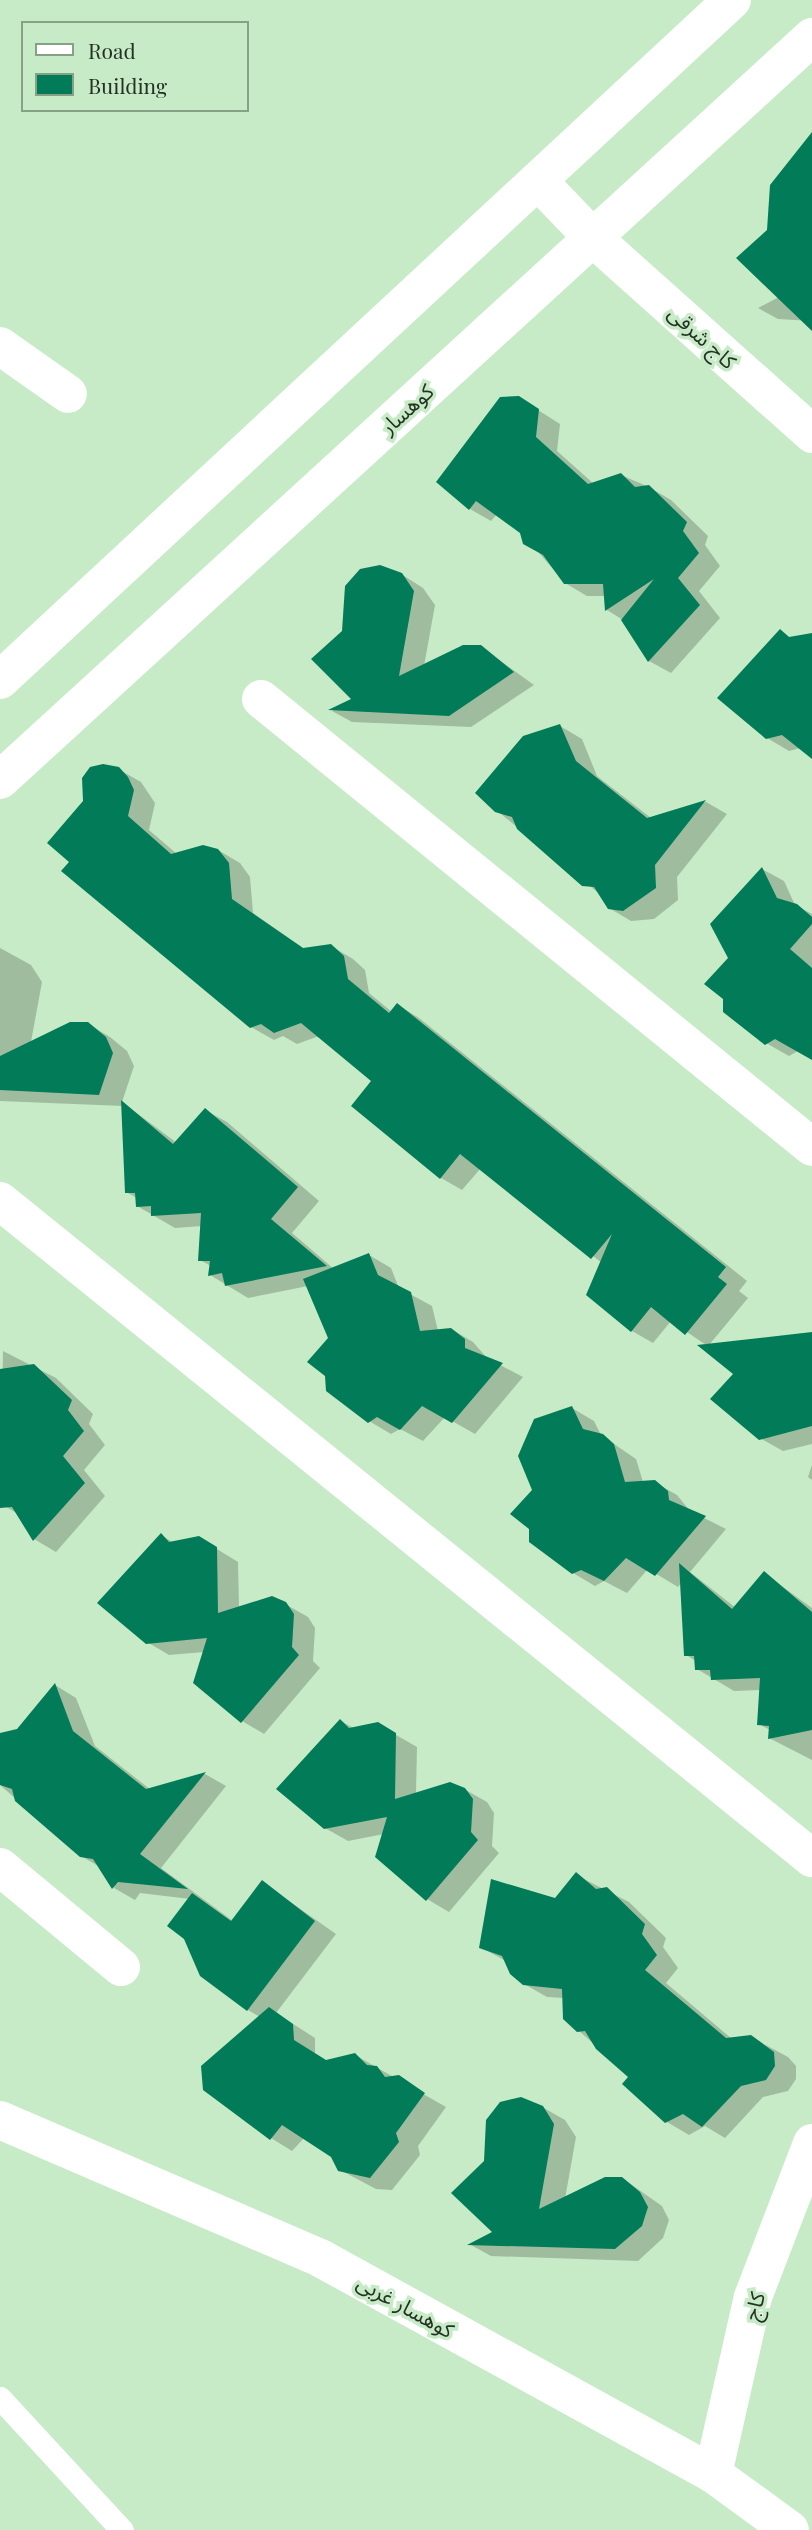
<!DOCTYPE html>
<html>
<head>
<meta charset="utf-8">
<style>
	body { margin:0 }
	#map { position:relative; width:812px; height:2530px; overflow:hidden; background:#c7ebc7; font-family:"Playfair Display","Noto Sans Arabic",serif }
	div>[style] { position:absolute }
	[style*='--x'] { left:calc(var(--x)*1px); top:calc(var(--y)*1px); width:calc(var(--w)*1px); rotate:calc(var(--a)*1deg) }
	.shadow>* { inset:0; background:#0003 }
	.building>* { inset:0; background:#017b58 }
	.service>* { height:23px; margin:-11.5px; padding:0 11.5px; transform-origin:11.5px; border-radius:11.5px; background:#fff }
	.minor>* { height:38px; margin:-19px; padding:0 19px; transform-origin:19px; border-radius:19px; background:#fff }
	.tertiary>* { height:38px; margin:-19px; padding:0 19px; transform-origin:19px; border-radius:19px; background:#fff }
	span { translate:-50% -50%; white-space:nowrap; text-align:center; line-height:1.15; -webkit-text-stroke:7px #c7ebc7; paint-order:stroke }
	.street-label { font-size:21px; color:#243224 }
	.legend { position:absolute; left:21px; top:21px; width:228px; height:91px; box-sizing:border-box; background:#c7ebc7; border:2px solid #86a186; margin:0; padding:9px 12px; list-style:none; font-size:21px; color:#243224 }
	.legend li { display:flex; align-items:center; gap:14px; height:35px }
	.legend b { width:35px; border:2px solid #86a186 }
</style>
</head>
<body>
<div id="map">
	<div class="shadow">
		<i style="clip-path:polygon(812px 167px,812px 321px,778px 319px,758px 308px,779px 297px,769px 231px)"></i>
		<i style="clip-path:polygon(519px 398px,560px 424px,557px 451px,594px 484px,621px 475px,649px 487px,671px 500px,708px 536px,705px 545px,720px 566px,699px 591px,720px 618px,671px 673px,649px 661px,623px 620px,607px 610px,606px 596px,587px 596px,565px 583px,521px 532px,497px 514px,491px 521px,470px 509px)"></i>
		<i style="clip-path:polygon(401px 574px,423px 588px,435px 605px,424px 666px,480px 646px,534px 685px,471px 727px,352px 722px,332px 711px,354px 700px)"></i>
		<i style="clip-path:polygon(781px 632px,793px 639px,812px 635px,812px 745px,789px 751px,767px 738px)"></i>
		<i style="clip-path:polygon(560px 726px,582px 739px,597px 776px,651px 818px,706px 802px,727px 814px,677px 877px,678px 900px,654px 919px,631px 921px,609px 908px,601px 895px,496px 810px)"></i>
		<i style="clip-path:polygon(118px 769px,141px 782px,155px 803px,149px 830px,177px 854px,218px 850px,240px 863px,250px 877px,253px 913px,306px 950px,331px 946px,353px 959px,365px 970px,369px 993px,392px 1012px,398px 1005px,419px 1018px,747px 1281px,739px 1291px,748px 1298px,709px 1345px,812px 1334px,812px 1444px,783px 1451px,760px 1438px,735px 1374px,706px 1345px,671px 1321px,653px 1343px,632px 1331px,602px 1263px,481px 1168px,462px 1190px,441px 1178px,374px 1081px,319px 1036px,297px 1044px,283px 1036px,274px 1040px,251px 1027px,71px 862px)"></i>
		<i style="clip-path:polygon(762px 869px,784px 881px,795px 905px,812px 914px,812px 1059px,798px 1051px,789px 1056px,766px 1043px,730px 958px)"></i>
		<i style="clip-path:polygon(0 948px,31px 965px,42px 982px,31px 1042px,88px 1024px,110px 1037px,127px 1051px,134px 1066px,122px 1102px,177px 1143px,205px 1110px,227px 1122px,319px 1201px,292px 1233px,334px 1269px,369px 1255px,391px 1268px,399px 1288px,432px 1306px,438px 1331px,451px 1329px,473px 1342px,487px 1358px,523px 1377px,475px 1434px,445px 1417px,423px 1441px,400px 1429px,391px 1434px,369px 1421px,308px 1286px,248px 1298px,210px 1275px,211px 1266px,200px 1260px,202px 1226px,175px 1228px,137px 1206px,137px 1198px,126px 1192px,123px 1106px,0 1101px)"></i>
		<i style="clip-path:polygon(3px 1351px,56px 1378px,93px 1414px,89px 1424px,105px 1445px,84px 1470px,105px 1496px,56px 1552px,34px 1539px,18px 1514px,0 1503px)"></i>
		<i style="clip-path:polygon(572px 1408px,594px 1421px,601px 1435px,636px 1459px,643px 1482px,654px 1482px,677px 1495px,690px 1511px,726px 1529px,690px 1572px,736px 1608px,765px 1574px,812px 1608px,812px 1760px,769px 1738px,770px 1730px,759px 1724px,761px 1690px,734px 1691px,697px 1669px,696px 1661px,686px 1655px,682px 1582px,678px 1587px,648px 1569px,627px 1593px,604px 1581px,595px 1586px,573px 1573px,534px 1490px)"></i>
		<i style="clip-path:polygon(812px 1465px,812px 1480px,808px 1477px)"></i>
		<i style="clip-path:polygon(161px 1535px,174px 1543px,199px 1538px,238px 1562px,239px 1608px,285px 1604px,308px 1617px,315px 1628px,313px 1661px,320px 1668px,264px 1734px,242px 1721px,204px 1652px,169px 1655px,147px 1642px)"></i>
		<i style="clip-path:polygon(55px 1685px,76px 1698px,95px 1746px,151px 1790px,205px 1774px,226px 1786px,161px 1868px,233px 1921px,262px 1882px,336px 1934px,276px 2013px,315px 2038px,315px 2054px,327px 2062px,355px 2055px,446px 2107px,418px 2146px,420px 2155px,392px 2190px,376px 2189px,340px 2170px,332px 2156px,304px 2138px,292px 2151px,271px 2138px,260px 2017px,248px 2010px,190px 1899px,140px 1893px,135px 1900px,114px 1888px,100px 1867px,81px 1856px,0 1785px,0 1737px,18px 1730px)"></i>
		<i style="clip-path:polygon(341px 1721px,355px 1729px,377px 1724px,417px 1747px,416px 1794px,464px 1789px,487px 1802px,494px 1813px,492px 1846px,499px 1853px,449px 1912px,427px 1899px,384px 1834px,348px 1841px,325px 1828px)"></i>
		<i style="clip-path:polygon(576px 1875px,629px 1902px,666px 1938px,663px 1947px,678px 1968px,666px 1983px,732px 2039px,751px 2037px,788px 2057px,796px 2066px,796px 2079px,788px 2091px,763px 2097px,725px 2138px,705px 2126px,689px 2135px,667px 2122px,631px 2077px,578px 2030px,564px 1998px,547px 1997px,524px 1984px,506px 1961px,480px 1947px,555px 1900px)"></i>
		<i style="clip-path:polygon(542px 2107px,565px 2120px,576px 2137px,565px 2199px,622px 2178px,662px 2206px,669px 2220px,663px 2238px,638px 2261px,491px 2256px,471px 2245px,495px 2233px)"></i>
	</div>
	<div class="building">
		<i style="clip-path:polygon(812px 132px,812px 331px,736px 258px,767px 230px,770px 185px)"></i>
		<i style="clip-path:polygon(519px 396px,539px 409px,536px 437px,588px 484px,621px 473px,635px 487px,649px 485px,687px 522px,683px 531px,699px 553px,678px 578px,700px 605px,648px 662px,621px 620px,654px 579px,605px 611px,603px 584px,564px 584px,543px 555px,523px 544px,520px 533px,476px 501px,469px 510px,436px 482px,500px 397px)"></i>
		<i style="clip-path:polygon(380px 565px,402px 573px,414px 591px,399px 676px,463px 645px,481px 645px,514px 672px,449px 716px,328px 710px,351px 699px,311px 659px,342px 631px,345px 586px,360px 569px)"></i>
		<i style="clip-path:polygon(780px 629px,789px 637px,812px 633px,812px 759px,782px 735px,766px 739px,717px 698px)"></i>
		<i style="clip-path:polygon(560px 724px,576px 761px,647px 818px,706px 800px,655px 865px,656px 888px,623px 911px,608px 909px,594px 887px,582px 886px,517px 829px,512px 817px,495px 812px,475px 793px,523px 736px)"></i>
		<i style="clip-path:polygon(103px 764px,119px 767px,128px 777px,134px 790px,128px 816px,171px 854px,203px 845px,218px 849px,229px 863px,232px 899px,303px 948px,331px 944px,344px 956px,348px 979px,389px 1013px,397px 1003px,726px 1267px,718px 1277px,727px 1284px,685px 1335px,651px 1307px,631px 1332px,586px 1295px,612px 1234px,591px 1259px,460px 1154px,440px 1179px,351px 1106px,371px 1081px,301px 1023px,274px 1033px,261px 1024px,250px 1028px,61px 871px,69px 862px,47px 843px,83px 801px,82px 778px,90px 767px)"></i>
		<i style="clip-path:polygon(762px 867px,777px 898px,797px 904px,812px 917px,812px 924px,790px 949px,812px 968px,812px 1060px,775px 1039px,765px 1045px,723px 1012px,723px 999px,704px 984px,728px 958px,710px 924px)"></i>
		<i style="clip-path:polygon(70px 1022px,88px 1022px,106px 1037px,113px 1053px,99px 1095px,0 1090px,0 1056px)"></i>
		<i style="clip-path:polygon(121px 1100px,173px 1144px,205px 1108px,298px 1187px,271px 1219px,327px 1266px,225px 1286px,222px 1273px,208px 1276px,210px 1261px,198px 1261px,201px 1213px,151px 1216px,151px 1206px,136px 1207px,135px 1193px,125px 1193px)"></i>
		<i style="clip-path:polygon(369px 1253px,378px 1275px,411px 1292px,420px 1331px,451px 1328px,465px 1339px,465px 1348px,503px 1363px,452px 1423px,422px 1406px,400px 1430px,377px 1417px,368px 1423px,326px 1391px,325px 1376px,307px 1362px,328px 1338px,303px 1279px)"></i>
		<i style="clip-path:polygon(812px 1332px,812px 1426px,759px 1440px,710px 1399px,733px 1374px,697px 1345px)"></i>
		<i style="clip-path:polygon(34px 1364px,72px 1400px,68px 1410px,84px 1431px,63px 1456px,85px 1483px,33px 1541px,12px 1507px,0 1508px,0 1369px)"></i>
		<i style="clip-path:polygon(572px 1406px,583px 1429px,603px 1434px,614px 1444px,625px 1482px,655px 1480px,668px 1491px,669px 1500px,706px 1516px,655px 1576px,626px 1558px,604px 1581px,581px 1570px,572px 1574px,529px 1542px,529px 1529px,510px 1514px,532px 1490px,518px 1456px,534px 1419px)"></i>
		<i style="clip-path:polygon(161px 1533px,169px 1542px,199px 1536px,217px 1547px,218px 1613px,272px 1596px,286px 1602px,294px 1614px,292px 1647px,299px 1655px,241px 1723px,193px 1683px,207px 1638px,146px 1644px,97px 1603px)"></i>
		<i style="clip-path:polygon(679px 1563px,732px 1609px,764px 1571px,812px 1612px,812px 1730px,768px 1739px,769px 1726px,757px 1725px,760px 1678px,711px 1680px,710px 1670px,695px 1670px,694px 1656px,684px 1656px)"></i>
		<i style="clip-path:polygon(55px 1683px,73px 1731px,146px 1789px,206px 1772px,140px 1854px,188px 1889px,118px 1882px,112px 1889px,93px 1859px,80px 1857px,15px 1801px,12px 1789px,0 1785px,0 1733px,17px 1729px)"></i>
		<i style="clip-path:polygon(340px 1719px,349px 1728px,378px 1722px,396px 1733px,395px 1799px,450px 1782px,465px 1788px,473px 1799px,471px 1832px,478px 1840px,426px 1901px,375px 1857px,387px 1817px,324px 1829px,276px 1789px)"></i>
		<i style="clip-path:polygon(576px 1872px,596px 1889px,607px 1887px,645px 1924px,642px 1934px,657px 1955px,645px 1970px,726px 2038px,751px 2035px,774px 2052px,775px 2066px,766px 2080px,741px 2086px,702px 2127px,683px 2114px,665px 2123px,622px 2084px,628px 2077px,596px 2049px,585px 2031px,577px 2032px,563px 2019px,562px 1989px,523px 1985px,510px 1974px,502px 1956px,479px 1948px,491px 1879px,555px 1898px)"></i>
		<i style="clip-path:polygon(262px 1880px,315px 1921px,247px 2011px,200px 1976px,184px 1939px,167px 1926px,192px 1893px,231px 1921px)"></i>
		<i style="clip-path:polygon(269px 2007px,293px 2024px,294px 2040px,326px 2060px,355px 2053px,367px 2065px,377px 2066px,385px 2077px,399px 2075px,425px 2093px,396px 2133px,399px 2142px,370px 2178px,338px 2171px,331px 2157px,282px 2125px,270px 2140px,203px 2090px,201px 2066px)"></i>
		<i style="clip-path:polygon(521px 2097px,543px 2106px,554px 2124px,539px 2209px,605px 2177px,622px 2177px,640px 2192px,648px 2207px,642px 2226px,615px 2249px,467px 2245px,492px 2232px,451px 2193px,484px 2161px,486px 2120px,500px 2102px)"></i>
	</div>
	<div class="service">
		<i style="--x:0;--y:2398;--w:180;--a:47.3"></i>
	</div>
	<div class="minor">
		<i style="--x:540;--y:183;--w:76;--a:46.1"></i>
		<i style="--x:593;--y:238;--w:294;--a:41.8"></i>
		<i style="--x:0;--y:346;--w:83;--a:35.2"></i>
		<i style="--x:261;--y:699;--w:710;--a:39.11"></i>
		<i style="--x:0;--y:1201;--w:1045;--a:38.98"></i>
		<i style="--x:0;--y:1867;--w:157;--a:39.6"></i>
		<i style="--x:713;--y:2474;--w:181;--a:-77.3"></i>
		<i style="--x:753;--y:2297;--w:165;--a:-69"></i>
	</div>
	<div class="tertiary">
		<i style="--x:0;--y:680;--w:999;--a:-42.89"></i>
		<i style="--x:0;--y:780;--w:1101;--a:-42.46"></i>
		<i style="--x:0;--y:2120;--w:351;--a:23.3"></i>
		<i style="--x:322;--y:2259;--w:446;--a:28.8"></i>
		<i style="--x:713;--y:2474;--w:95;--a:36"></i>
	</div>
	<div class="street-label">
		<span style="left:703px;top:336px;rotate:42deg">کاج شرقی</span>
		<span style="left:406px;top:408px;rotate:-42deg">کوهسار</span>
		<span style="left:406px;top:2305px;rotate:29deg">کوهسار غربی</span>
		<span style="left:753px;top:2306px;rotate:-75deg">کاج</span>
	</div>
	<ul class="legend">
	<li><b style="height:9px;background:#fff"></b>Road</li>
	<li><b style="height:19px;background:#017b58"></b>Building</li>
	</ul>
</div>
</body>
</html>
